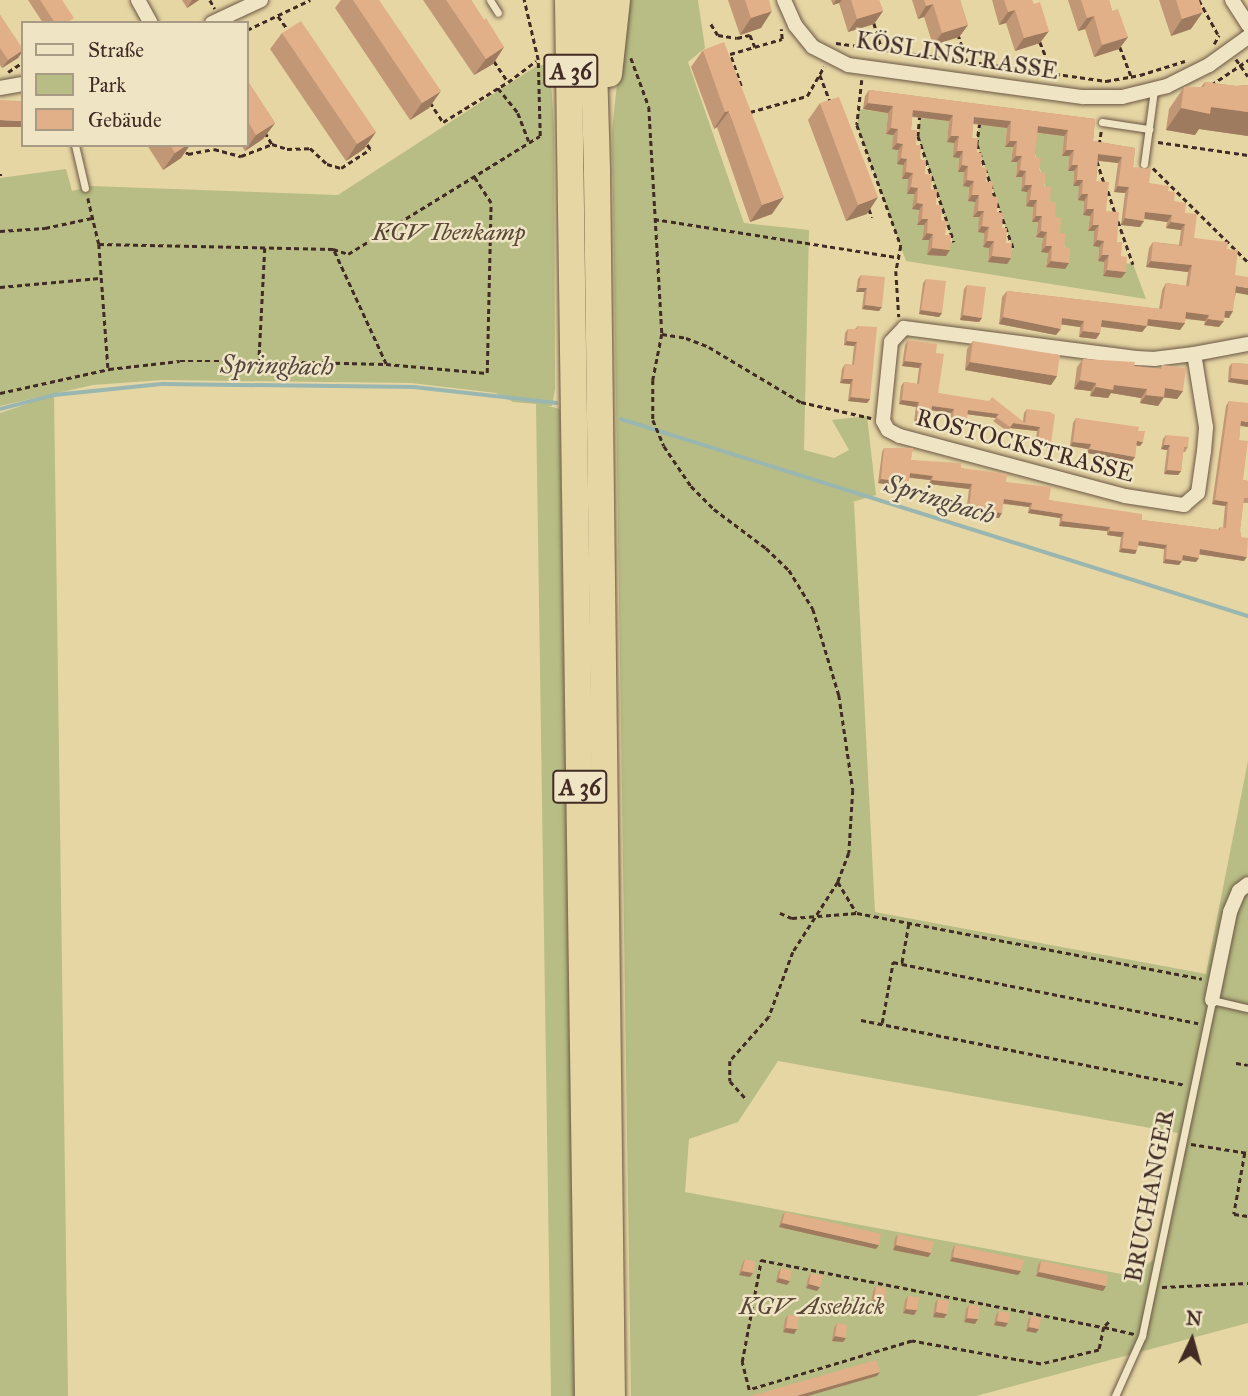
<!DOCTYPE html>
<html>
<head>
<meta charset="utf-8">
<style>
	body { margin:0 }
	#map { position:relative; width:1248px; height:1396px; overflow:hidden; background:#e6d6a4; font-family:"IM FELL Great Primer",serif }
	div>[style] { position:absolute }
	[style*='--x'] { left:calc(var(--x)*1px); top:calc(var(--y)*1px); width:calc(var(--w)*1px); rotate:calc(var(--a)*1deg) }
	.green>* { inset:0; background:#b7bd84 }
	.stream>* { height:3.5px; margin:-1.75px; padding:0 1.75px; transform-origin:1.75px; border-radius:1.75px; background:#99b7b0 }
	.path>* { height:2.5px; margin-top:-1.25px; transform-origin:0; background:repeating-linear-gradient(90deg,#412b24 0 5px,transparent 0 8.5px) }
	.roads { filter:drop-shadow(0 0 2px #6a5644) drop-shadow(0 0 2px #6a5644) }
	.service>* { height:7px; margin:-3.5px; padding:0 3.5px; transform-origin:3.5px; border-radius:3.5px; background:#efe4c4 }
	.minor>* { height:14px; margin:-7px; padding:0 7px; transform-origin:7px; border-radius:7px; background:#efe4c4 }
	.motorway>* { height:26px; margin:-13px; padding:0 13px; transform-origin:13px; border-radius:13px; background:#e6d6a4 }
	.wall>* { inset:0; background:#c29775 }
	.shaded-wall>* { inset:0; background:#9e7b5f }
	.building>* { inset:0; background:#e2b088 }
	span { translate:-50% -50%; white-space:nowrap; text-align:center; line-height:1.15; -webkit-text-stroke:5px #efe4c4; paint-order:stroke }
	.shield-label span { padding:2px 5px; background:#efe4c4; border:2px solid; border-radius:5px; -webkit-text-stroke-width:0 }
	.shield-label { font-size:23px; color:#412b24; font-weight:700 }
	.street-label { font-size:24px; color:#412b24 }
	.park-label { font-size:24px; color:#594837; font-style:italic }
	.water-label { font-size:26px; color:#534740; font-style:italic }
	.legend { position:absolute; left:21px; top:21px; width:228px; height:126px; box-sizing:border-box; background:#efe4c4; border:2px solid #a99a84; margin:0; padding:9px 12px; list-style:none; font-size:21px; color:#412b24 }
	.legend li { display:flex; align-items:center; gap:14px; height:35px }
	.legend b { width:35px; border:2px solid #a99a84 }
	.north { position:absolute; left:1157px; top:1305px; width:70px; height:70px; -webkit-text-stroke:5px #efe4c4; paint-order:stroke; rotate:5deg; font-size:19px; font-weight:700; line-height:28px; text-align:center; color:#412b24 }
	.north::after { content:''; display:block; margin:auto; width:24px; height:32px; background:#412b24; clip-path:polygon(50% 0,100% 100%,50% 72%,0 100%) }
</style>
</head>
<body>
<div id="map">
	<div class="green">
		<i style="clip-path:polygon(evenodd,626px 0,698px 0,705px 48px,688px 62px,744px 223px,809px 230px,804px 450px,834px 458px,849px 450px,832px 420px,867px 416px,876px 495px,849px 503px,854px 502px,875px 912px,1206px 974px,1248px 761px,1248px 1323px,976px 1396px,631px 1396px,612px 131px,626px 0,778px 1061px,1178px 1133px,1153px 1260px,1132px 1276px,685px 1192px,689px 1139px,738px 1122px,778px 1061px)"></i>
		<i style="clip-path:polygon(538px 65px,550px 65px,554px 127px,555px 389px,552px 406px,548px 406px,560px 409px,575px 1396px,551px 1396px,536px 404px,513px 402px,496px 393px,411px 383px,162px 380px,93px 385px,0 406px,0 178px,66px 169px,72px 191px,91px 186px,338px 195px)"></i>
		<i style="clip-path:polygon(859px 109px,888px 113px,886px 134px,893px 135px,914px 194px,913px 209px,919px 210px,917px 224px,924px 225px,922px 239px,953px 242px,918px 136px,920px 118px,949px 121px,947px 142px,954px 143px,959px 158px,958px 171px,964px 172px,969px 187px,968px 201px,975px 202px,979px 217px,979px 232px,984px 233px,983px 247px,989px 248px,988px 262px,1013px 249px,977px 144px,979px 124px,1007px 128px,1005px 147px,1013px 147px,1011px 161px,1017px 162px,1016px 176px,1022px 177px,1021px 191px,1027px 192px,1033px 207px,1032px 222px,1038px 222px,1036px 237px,1043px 238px,1042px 252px,1048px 253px,1046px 267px,1064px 269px,1067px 254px,1033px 147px,1035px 133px,1064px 136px,1062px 156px,1069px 156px,1068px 171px,1074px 171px,1073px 186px,1079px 186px,1084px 201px,1083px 215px,1090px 216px,1088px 231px,1094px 231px,1093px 246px,1099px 247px,1098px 261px,1104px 262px,1103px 276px,1123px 263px,1133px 264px,1146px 299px,906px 261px,857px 125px)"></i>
		<i style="clip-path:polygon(54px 395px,68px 1396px,0 1396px,0 413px)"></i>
	</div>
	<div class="stream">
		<i style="--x:0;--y:409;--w:56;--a:-14.5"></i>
		<i style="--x:54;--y:395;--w:110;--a:-5.8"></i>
		<i style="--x:163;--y:384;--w:251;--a:0.7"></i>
		<i style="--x:414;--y:387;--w:143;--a:6.4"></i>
		<i style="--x:621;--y:419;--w:657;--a:17.44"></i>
	</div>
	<div class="path">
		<i style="--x:210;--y:0;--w:10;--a:61"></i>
		<i style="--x:1199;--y:0;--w:39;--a:61"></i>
		<i style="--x:278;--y:16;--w:17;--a:54"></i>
		<i style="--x:874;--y:23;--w:28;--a:73"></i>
		<i style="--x:711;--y:24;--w:13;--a:58"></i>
		<i style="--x:718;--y:35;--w:19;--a:9"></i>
		<i style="--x:737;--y:38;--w:13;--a:-13"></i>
		<i style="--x:750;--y:35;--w:13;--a:67"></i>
		<i style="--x:247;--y:30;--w:70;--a:-25.5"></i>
		<i style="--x:958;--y:34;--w:32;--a:72"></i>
		<i style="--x:1040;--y:42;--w:35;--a:68"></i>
		<i style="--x:836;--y:43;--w:273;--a:8"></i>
		<i style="--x:1106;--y:81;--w:35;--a:-10"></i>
		<i style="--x:1140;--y:75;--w:47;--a:-17.3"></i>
		<i style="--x:1214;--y:44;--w:10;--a:-61"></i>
		<i style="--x:1120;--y:47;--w:31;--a:69"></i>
		<i style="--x:631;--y:58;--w:52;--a:69.8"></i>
		<i style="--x:649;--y:107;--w:227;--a:86.7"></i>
		<i style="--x:662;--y:334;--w:47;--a:101.1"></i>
		<i style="--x:653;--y:380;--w:40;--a:90"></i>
		<i style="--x:653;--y:420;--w:28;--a:67"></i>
		<i style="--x:664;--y:446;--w:48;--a:56"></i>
		<i style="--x:691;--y:486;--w:33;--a:45"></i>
		<i style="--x:714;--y:509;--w:65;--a:36.9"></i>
		<i style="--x:766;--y:548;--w:32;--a:44"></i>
		<i style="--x:789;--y:570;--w:46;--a:58.4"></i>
		<i style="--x:813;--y:609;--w:90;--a:73.2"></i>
		<i style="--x:839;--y:695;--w:96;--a:81.6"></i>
		<i style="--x:853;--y:790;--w:63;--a:93.6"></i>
		<i style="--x:849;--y:853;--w:31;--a:111"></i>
		<i style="--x:838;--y:882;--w:83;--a:122.7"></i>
		<i style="--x:793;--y:952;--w:69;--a:110.3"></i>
		<i style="--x:769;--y:1017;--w:59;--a:131.6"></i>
		<i style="--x:730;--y:1061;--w:20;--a:90"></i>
		<i style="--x:730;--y:1081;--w:24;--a:48"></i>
		<i style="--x:1236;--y:59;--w:21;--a:55"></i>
		<i style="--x:494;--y:61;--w:25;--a:56"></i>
		<i style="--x:508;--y:82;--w:35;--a:-37"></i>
		<i style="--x:8;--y:72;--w:18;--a:-34"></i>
		<i style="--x:820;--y:75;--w:28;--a:69"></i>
		<i style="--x:862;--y:80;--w:45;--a:96.3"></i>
		<i style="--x:857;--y:125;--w:129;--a:70"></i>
		<i style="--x:901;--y:246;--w:25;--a:101"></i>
		<i style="--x:896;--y:271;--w:46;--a:86.3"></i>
		<i style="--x:1211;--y:85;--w:45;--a:-34"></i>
		<i style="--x:741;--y:86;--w:34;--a:-109"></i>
		<i style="--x:730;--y:54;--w:54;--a:-16.1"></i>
		<i style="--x:782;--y:39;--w:10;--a:-96"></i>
		<i style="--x:498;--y:88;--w:32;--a:51"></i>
		<i style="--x:518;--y:113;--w:30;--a:69"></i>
		<i style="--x:430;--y:102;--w:24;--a:57"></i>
		<i style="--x:443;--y:122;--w:76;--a:-31.6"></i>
		<i style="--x:750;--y:112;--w:59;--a:-15.7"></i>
		<i style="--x:807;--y:96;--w:34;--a:-60"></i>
		<i style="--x:920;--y:115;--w:21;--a:95"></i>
		<i style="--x:918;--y:136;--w:112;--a:71.2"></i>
		<i style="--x:980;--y:123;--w:21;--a:98"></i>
		<i style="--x:977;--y:144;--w:56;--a:71.2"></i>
		<i style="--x:265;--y:132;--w:14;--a:60"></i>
		<i style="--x:1158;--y:142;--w:91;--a:8.2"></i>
		<i style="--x:182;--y:145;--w:11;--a:56"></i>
		<i style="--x:188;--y:154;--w:26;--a:-11"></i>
		<i style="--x:214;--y:149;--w:28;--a:15"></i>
		<i style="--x:241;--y:156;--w:33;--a:-21"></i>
		<i style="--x:272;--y:144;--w:16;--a:18"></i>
		<i style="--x:287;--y:149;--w:23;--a:-2"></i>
		<i style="--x:310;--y:148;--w:23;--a:43"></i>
		<i style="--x:327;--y:164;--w:15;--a:16"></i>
		<i style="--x:341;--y:168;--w:35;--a:-33"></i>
		<i style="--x:370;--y:149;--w:9;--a:-126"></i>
		<i style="--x:1099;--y:145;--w:15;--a:-82"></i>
		<i style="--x:1097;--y:161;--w:25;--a:72"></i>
		<i style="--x:1153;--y:168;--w:134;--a:44.7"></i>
		<i style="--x:0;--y:175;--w:2;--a:0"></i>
		<i style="--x:1108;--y:191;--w:25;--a:72"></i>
		<i style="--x:88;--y:198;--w:47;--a:76.6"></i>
		<i style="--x:99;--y:244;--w:124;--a:85.8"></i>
		<i style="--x:997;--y:203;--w:50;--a:70.1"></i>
		<i style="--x:869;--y:209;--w:9;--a:69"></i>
		<i style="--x:654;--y:219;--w:245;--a:8.9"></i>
		<i style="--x:1118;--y:221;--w:46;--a:70.8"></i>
		<i style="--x:0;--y:231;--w:45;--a:-3.8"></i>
		<i style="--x:45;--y:228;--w:48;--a:-12"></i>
		<i style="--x:99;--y:244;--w:234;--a:1.2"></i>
		<i style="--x:333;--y:249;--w:16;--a:18"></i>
		<i style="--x:348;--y:254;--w:225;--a:-31.6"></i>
		<i style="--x:540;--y:136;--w:76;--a:-91.5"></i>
		<i style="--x:538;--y:60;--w:62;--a:-103.1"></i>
		<i style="--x:265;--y:248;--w:113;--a:93"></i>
		<i style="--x:259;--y:361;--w:127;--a:1.4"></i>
		<i style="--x:386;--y:364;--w:127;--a:-114.7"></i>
		<i style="--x:0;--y:287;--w:100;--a:-5.1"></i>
		<i style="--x:662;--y:334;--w:24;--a:9"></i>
		<i style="--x:686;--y:338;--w:25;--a:21"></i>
		<i style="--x:709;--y:347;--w:107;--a:30.9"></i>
		<i style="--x:801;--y:402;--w:72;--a:12.9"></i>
		<i style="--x:386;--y:364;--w:101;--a:5.1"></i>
		<i style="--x:487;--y:373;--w:170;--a:-88.7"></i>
		<i style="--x:491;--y:203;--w:31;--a:-123"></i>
		<i style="--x:0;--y:393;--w:112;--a:-12.4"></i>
		<i style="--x:109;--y:369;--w:71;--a:-6.4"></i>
		<i style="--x:180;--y:361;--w:79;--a:0"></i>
		<i style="--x:838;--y:882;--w:35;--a:59"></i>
		<i style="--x:780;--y:913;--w:13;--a:23"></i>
		<i style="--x:792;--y:918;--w:65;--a:-4.4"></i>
		<i style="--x:857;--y:913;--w:351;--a:10.8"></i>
		<i style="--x:909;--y:924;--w:41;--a:99.9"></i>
		<i style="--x:902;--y:964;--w:302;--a:11.3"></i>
		<i style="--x:861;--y:1020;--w:330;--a:11.3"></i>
		<i style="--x:882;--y:1023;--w:62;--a:-79.8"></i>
		<i style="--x:893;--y:962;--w:9;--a:13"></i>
		<i style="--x:1236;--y:1063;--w:12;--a:9"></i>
		<i style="--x:1191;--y:1144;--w:58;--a:9"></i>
		<i style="--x:1245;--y:1153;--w:62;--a:100.2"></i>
		<i style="--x:1234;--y:1214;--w:14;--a:8"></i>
		<i style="--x:1162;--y:1287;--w:86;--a:-2.7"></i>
		<i style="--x:1109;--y:1322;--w:7;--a:135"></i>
		<i style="--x:1104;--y:1327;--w:24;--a:102"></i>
		<i style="--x:1099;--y:1350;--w:60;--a:166.4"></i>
		<i style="--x:1041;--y:1364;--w:131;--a:-169.9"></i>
		<i style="--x:912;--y:1341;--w:170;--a:163.3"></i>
		<i style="--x:749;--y:1390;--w:29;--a:-104"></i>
		<i style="--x:742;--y:1362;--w:104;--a:-79.4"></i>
		<i style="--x:761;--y:1260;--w:349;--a:11.1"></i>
		<i style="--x:1104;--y:1327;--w:31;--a:13"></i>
	</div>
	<div class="roads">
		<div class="service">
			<i style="--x:490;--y:0;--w:15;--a:58"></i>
			<i style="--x:1102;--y:122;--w:48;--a:8.5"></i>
			<i style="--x:75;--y:145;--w:44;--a:76.9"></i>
			<i style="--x:1144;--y:164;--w:75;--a:-82.3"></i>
			<i style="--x:1115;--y:1396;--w:66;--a:-65.8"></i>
			<i style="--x:1142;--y:1336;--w:343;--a:-78.2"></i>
			<i style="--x:1212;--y:1000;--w:37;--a:13"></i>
		</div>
		<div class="minor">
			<i style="--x:138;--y:0;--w:26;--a:61"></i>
			<i style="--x:784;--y:0;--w:27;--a:66"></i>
			<i style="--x:795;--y:25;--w:28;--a:51"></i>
			<i style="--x:813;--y:47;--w:39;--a:27"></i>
			<i style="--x:848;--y:65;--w:237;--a:7.8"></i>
			<i style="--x:1083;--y:97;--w:39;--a:0"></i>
			<i style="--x:1122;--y:97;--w:46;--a:-13.7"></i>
			<i style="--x:1167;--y:86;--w:47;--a:-26.6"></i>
			<i style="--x:1209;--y:65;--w:48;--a:-35.7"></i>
			<i style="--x:1232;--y:0;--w:30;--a:57"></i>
			<i style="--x:212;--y:23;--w:54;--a:-25.1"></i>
			<i style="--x:0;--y:88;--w:23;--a:-10"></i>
			<i style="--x:1194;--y:354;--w:39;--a:173"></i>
			<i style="--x:1155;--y:359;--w:19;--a:-177"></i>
			<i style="--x:1136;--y:358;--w:234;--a:-172.6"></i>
			<i style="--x:904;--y:328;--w:19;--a:133"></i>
			<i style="--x:891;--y:342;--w:79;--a:95.8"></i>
			<i style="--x:883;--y:421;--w:10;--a:61"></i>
			<i style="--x:888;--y:430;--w:13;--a:27"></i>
			<i style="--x:900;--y:436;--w:233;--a:14.9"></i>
			<i style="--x:1125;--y:496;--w:60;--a:8.7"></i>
			<i style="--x:1184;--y:505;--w:18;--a:-41"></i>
			<i style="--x:1198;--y:493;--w:42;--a:-81.9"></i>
			<i style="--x:1204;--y:451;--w:24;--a:-85"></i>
			<i style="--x:1206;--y:427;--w:74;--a:-99.3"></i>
			<i style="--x:1194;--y:354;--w:55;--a:-10.5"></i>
			<i style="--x:1212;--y:1000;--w:90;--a:-78.4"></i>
			<i style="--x:1230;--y:912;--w:23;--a:-67"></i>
			<i style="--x:1239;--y:891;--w:11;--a:-38"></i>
		</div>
		<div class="motorway">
			<i style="--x:568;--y:0;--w:1396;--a:89.18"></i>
			<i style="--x:592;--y:0;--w:173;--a:88.3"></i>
			<i style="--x:597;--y:173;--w:1223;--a:89.3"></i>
			<i style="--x:609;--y:74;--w:74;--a:-83.8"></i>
		</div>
	</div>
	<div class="wall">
		<i style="clip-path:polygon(28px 0,62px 0,70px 23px,43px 23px)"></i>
		<i style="clip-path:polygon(182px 0,199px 0,187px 8px)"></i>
		<i style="clip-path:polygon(341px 0,379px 0,429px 108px,410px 120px,335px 8px)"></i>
		<i style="clip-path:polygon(423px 0,471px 0,484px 20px,504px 47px,493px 64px,474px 75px)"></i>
		<i style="clip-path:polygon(728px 0,769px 0,761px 28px,740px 35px)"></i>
		<i style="clip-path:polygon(831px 0,879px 0,883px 11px,874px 24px,848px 32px,839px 3px,833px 5px)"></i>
		<i style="clip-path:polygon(912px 0,960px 0,968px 25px,959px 37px,933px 45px,924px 17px,918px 19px)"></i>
		<i style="clip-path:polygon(992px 0,1032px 0,1040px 43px,1015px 51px,1006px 23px,999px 25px)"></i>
		<i style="clip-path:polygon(1068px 0,1109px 0,1112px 11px,1128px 37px,1119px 49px,1094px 57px,1085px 29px,1078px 31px)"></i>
		<i style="clip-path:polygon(1159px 0,1199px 0,1191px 29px,1171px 36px)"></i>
		<i style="clip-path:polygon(0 15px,23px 51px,18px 58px,2px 68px,0 65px)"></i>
		<i style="clip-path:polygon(282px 33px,376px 132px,364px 149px,346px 161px,270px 49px)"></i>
		<i style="clip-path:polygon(703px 50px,772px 214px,750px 222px,717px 127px,714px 129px,691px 67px)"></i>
		<i style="clip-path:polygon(247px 80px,275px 123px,263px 139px,245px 151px,241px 145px,247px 145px)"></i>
		<i style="clip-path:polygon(1205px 82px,1236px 86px,1248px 85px,1248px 136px,1199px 129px,1195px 135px,1166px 130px,1169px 109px,1184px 87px,1201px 87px)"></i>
		<i style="clip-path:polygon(869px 90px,1095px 119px,1093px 141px,1135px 148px,1133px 167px,1149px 183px,1168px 191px,1174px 201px,1185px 213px,1194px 238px,1227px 249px,1235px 275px,1236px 293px,1229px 318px,1224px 317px,1219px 327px,1204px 325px,1205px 321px,1185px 319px,1185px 323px,1180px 330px,1147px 325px,1142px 332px,1101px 327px,1100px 333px,1096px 339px,1079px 337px,1080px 327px,1061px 324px,1056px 335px,999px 324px,1002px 297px,1007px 291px,1159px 309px,1162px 290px,1166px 283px,1186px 286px,1188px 272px,1146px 267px,1149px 248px,1153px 242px,1179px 245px,1181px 230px,1166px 228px,1167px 222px,1144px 219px,1140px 227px,1121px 225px,1125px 193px,1114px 192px,1118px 163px,1098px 161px,1096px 181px,1126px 272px,1121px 278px,1103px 276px,1104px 262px,1098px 261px,1099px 247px,1093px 246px,1094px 231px,1088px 231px,1090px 216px,1083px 215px,1084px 201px,1078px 200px,1079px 186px,1073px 186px,1074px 171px,1068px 171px,1069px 156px,1062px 156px,1064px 136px,1037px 133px,1035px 157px,1069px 263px,1065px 269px,1046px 267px,1048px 253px,1041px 252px,1043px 238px,1036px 237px,1038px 222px,1032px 222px,1033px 207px,1026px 206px,1027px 192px,1021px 191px,1022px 177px,1016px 177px,1017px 162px,1011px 162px,1013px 147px,1005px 147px,1007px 128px,973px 124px,972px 138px,1011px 258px,1007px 264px,988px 262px,989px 248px,983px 247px,984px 233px,978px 232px,979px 217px,973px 217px,975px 202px,968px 201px,969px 187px,963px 186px,964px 172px,958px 172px,959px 158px,953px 157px,954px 143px,947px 142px,949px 121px,912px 117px,911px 130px,945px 235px,946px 256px,927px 255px,929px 240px,922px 240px,924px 225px,917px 225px,919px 210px,912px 209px,914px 194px,907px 194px,908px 179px,902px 179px,903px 165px,897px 164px,898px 150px,892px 149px,893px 135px,886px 134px,888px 113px,863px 109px,865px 96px)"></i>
		<i style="clip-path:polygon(820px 103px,867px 214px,846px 221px,808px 120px)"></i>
		<i style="clip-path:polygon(147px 145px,190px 145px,181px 158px,163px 170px)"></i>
		<i style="clip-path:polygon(861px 275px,879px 311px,862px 309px,864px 292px,856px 292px,858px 279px)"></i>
		<i style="clip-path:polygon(926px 279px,942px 313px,939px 317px,919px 314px,923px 283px)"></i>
		<i style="clip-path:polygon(967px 285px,982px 318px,979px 322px,960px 320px,964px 289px)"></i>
		<i style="clip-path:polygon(858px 326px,870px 399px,867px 403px,848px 401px,850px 384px,840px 383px,842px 369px,845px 364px,852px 365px,854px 346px,844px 345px,845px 333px,848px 329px,855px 329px)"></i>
		<i style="clip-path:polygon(908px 340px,936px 353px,938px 393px,1023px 421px,1024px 413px,1027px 409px,1051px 443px,1048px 448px,1035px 446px,1037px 431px,1010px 428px,1007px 431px,993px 421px,996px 418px,967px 414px,963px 429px,949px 427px,951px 413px,931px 410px,927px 424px,914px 422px,916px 407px,899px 404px,901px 386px,904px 382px,917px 384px,919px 368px,902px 366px,905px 345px)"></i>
		<i style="clip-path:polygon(973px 341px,1057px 376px,1051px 385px,965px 370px,967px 349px)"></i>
		<i style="clip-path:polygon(1083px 359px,1159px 369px,1162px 365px,1183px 391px,1177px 399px,1164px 397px,1158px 406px,1140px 403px,1141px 398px,1111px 393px,1108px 398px,1090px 396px,1091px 391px,1074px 389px,1077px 367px)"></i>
		<i style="clip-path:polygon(1232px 363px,1248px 364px,1248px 385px,1228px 382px,1229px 367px)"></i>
		<i style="clip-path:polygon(1229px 401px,1248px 427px,1240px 426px,1239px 440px,1243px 480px,1248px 481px,1248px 503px,1243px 503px,1240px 530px,1244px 561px,1199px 554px,1196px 562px,1182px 560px,1179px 565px,1163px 563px,1164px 549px,1138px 545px,1135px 554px,1119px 552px,1121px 537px,1107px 535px,1107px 531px,1059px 526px,1060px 518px,1028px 513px,1029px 507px,1003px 504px,999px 518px,966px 513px,969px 489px,929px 484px,930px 480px,909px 478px,909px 482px,906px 487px,878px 483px,882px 452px,884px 448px,911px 460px,961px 468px,1006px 482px,1049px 500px,1142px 520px,1218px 530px,1220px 527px,1223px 528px,1225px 506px,1212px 504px,1226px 406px)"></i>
		<i style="clip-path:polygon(1076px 418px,1138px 431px,1140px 446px,1136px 445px,1135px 457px,1132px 461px,1087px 453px,1088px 449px,1070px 446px,1073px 423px)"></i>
		<i style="clip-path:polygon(1166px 435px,1188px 447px,1185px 452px,1183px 452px,1181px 471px,1178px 475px,1164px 474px,1167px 450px,1161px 449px,1163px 439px)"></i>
		<i style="clip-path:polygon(785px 1212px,876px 1249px,779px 1227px,782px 1216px)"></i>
		<i style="clip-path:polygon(898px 1234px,931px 1253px,928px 1257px,893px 1250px,895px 1238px)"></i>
		<i style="clip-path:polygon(955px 1245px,1021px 1271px,1018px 1275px,950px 1261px,952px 1250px)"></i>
		<i style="clip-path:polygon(745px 1259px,753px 1273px,750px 1277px,739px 1275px,742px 1264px)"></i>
		<i style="clip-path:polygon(1041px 1261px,1106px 1286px,1103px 1291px,1036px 1276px,1038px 1265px)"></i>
		<i style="clip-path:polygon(781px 1268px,787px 1285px,776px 1282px,778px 1272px)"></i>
		<i style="clip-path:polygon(811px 1273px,817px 1291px,806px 1288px,808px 1278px)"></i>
		<i style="clip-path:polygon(876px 1286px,882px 1305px,871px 1304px,873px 1291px)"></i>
		<i style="clip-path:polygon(908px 1296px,914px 1315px,903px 1313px,905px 1300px)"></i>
		<i style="clip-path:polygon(938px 1299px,947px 1314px,944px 1318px,933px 1317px,935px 1303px)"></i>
		<i style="clip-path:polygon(969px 1305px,975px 1324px,964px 1322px,966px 1309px)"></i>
		<i style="clip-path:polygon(999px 1311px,1008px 1323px,1005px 1327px,994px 1325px,996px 1315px)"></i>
		<i style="clip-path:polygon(788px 1315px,794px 1334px,783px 1332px,785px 1319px)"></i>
		<i style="clip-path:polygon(1031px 1316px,1036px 1333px,1026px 1331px,1028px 1320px)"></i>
		<i style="clip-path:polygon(837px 1323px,846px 1338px,843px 1342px,832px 1341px,834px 1328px)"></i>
	</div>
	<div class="shaded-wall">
		<i style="clip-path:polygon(192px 0,199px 0,187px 8px)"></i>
		<i style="clip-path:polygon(836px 0,842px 0,839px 3px,833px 5px)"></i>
		<i style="clip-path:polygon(933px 4px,924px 17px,918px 19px,926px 6px)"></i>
		<i style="clip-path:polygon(1015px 10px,1006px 23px,999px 25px,1008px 12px)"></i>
		<i style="clip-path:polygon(772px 11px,761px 28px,740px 35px,751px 18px)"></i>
		<i style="clip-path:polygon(883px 11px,874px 24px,848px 32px,857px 19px)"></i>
		<i style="clip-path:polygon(1203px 12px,1191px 29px,1171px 36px,1182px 19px)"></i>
		<i style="clip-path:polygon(1094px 16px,1085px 29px,1078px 31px,1087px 18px)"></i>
		<i style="clip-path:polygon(968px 25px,959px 37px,933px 45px,942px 33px)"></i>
		<i style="clip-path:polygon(1049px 31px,1040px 43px,1015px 51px,1024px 38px)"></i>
		<i style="clip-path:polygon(1128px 37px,1119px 49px,1094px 57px,1102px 45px)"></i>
		<i style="clip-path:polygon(504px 47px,493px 64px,474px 75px,486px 59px)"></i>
		<i style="clip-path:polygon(23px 50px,18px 58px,2px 68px,8px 60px)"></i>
		<i style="clip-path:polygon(441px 91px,429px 108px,410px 120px,422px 103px)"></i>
		<i style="clip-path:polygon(868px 103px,893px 106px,888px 113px,863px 109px)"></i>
		<i style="clip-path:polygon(1211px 107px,1248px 112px,1248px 136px,1199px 129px,1195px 135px,1166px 130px,1181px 108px)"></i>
		<i style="clip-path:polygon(913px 110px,953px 115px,949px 121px,909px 116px)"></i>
		<i style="clip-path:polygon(729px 111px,717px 127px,714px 129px,725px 112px)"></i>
		<i style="clip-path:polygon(974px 117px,1011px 121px,1007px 128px,970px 123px)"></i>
		<i style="clip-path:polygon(0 120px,23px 121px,23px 127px,0 127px)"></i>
		<i style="clip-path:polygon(275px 123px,263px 139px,245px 151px,256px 135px)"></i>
		<i style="clip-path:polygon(1038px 126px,1068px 130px,1064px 136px,1033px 132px)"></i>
		<i style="clip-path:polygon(891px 128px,898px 129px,893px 135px,886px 134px)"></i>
		<i style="clip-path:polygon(376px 132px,364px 149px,346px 161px,357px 144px)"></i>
		<i style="clip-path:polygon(951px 136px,959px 136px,954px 143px,947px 142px)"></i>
		<i style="clip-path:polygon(1010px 141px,1017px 141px,1013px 147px,1005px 147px)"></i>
		<i style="clip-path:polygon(897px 143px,903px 144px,898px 150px,892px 149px)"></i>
		<i style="clip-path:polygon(187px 145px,190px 145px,181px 158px,163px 170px,175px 153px)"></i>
		<i style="clip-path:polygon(1066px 150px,1074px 150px,1069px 156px,1062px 156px)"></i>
		<i style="clip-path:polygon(957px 151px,963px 151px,959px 158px,953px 157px)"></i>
		<i style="clip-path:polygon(1098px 154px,1122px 157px,1118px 163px,1094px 160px)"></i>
		<i style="clip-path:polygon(1016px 156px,1022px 156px,1017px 162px,1011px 162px)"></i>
		<i style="clip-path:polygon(901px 158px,907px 159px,903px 165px,897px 164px)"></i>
		<i style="clip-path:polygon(962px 165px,968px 166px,964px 172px,958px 172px)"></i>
		<i style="clip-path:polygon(1072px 165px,1078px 165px,1074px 171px,1068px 171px)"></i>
		<i style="clip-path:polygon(1020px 170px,1026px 171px,1022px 177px,1016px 177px)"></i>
		<i style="clip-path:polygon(906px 172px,913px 173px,908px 179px,902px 179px)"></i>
		<i style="clip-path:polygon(967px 180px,974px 181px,969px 187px,963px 186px)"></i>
		<i style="clip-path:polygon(1077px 180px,1083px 180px,1079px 186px,1073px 186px)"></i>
		<i style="clip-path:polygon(1025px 185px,1032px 185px,1027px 192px,1021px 191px)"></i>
		<i style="clip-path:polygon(1118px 186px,1129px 187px,1125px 193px,1114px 192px)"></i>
		<i style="clip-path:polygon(911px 187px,918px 188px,914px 194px,907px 194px)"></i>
		<i style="clip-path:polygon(1082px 194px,1088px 194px,1084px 201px,1078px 200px)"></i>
		<i style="clip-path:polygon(972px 195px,979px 195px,975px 202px,968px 201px)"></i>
		<i style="clip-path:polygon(784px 197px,772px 214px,750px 222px,762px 205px)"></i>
		<i style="clip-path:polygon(878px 197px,867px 214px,846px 221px,858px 205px)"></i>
		<i style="clip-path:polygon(1030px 200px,1037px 200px,1033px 207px,1026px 206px)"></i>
		<i style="clip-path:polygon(917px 203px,923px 204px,919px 210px,912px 209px)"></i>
		<i style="clip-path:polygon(1087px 209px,1094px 209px,1090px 216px,1083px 215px)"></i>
		<i style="clip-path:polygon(978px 211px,984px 211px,979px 217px,973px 217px)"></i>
		<i style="clip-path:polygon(1145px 212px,1172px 215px,1167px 222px,1141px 218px)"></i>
		<i style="clip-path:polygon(1036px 216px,1042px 216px,1038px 222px,1032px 222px)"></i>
		<i style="clip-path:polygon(1125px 218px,1144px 221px,1140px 227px,1121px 225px)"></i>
		<i style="clip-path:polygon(922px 219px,928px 219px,924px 225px,917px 225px)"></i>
		<i style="clip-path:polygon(1171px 222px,1185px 224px,1181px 230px,1166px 228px)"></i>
		<i style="clip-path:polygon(1093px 225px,1099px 225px,1094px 231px,1088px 231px)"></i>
		<i style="clip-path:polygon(982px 226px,989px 227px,984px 233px,978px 232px)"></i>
		<i style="clip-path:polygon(1041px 231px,1047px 232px,1043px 238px,1036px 237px)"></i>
		<i style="clip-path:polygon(927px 233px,933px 234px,929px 240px,922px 240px)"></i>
		<i style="clip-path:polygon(1097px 240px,1104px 241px,1099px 247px,1093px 246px)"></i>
		<i style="clip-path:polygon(987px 241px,994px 241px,989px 248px,983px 247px)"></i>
		<i style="clip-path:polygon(1046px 246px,1052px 246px,1048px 253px,1041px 252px)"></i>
		<i style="clip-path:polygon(932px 248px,950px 250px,946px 256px,927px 255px)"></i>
		<i style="clip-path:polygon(1102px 255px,1109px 255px,1104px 262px,1098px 261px)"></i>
		<i style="clip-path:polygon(992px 256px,1011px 258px,1007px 264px,988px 262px)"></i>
		<i style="clip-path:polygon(1051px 261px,1069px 263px,1065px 269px,1046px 267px)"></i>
		<i style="clip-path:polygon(1151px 261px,1192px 265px,1188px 272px,1146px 267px)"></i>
		<i style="clip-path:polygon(1107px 270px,1126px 272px,1121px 278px,1103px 276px)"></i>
		<i style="clip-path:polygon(1236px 286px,1248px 288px,1248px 295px,1232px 292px)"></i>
		<i style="clip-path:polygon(859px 288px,867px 288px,864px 292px,856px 292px)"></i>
		<i style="clip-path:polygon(865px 305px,882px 307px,879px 311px,862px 309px)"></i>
		<i style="clip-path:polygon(921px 310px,942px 313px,939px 317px,919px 314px)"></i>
		<i style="clip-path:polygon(1225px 311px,1233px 311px,1229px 318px,1221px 317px)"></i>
		<i style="clip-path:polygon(1186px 312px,1209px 315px,1205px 321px,1182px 318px)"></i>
		<i style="clip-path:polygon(963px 315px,982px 318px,979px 322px,960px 320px)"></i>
		<i style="clip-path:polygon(1003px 317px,1061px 329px,1056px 335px,999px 324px)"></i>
		<i style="clip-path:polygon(1062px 318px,1084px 321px,1080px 327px,1058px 324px)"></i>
		<i style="clip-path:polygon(1148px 319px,1185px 323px,1180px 330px,1143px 325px)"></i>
		<i style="clip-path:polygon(1208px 319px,1224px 321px,1219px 327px,1204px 325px)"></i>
		<i style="clip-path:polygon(1102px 320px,1147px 326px,1142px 332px,1097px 326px)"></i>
		<i style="clip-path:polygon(1083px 331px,1100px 333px,1096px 339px,1079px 337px)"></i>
		<i style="clip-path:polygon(847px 341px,857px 342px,854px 346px,844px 345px)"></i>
		<i style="clip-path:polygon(905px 361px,922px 363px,919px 368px,902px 366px)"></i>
		<i style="clip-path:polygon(970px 362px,1057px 376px,1051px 385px,965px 370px)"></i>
		<i style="clip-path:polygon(1231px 378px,1248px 380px,1248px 385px,1228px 382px)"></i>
		<i style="clip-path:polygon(843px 379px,853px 379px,850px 384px,840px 383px)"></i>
		<i style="clip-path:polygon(1080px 380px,1096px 383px,1091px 391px,1074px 389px)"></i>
		<i style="clip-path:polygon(1114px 385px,1147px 389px,1141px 398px,1111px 393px,1108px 398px,1090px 396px,1096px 387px)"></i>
		<i style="clip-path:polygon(1165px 388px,1183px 391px,1177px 399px,1160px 397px)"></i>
		<i style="clip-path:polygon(1146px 395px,1164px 397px,1158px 406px,1140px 403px)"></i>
		<i style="clip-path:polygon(851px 397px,870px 399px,867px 403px,848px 401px)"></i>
		<i style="clip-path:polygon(902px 400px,919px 402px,916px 407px,899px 404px)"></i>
		<i style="clip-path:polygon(932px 406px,954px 409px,951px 413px,929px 410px)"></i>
		<i style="clip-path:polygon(968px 410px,999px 414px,996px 418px,965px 414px)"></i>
		<i style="clip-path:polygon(917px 418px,930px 420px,927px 424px,914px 422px)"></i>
		<i style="clip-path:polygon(1241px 421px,1248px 422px,1248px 427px,1238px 425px)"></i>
		<i style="clip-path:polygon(952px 423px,966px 425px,963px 429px,949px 427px)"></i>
		<i style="clip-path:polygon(1013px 423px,1040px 427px,1037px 431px,1010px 428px)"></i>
		<i style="clip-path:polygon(1137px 441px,1143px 442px,1140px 446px,1134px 445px)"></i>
		<i style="clip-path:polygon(1038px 442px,1051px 443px,1048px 448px,1035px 446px)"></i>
		<i style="clip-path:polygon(1073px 442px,1091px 444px,1088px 449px,1070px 446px)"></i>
		<i style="clip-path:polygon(1164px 445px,1170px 445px,1167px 450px,1161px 449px)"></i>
		<i style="clip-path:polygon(1090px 449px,1135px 457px,1132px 461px,1087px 453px)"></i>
		<i style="clip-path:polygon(1167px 470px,1181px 471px,1178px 475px,1164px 474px)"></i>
		<i style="clip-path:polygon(910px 473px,933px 476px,930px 480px,907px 477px)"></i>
		<i style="clip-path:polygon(881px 479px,909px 482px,906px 487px,878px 483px)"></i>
		<i style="clip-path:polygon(932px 480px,972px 484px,969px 489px,929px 484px)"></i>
		<i style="clip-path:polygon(1004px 499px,1032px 503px,1029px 507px,1001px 503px)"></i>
		<i style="clip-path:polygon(1215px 500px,1228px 502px,1225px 506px,1212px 504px)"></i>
		<i style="clip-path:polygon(969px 509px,1002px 513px,999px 518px,966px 513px)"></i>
		<i style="clip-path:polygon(1031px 509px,1063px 514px,1060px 518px,1028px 513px)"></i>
		<i style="clip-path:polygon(1062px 521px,1110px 527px,1107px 531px,1059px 526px)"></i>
		<i style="clip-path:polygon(1110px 531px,1124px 532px,1121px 537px,1107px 535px)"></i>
		<i style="clip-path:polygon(1139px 541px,1167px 545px,1164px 549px,1136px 545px)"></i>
		<i style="clip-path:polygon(1122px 548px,1137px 550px,1135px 554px,1119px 552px)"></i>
		<i style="clip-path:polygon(1200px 549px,1247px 557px,1244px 561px,1197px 554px)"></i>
		<i style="clip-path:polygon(1183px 555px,1199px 558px,1196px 562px,1180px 560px)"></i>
		<i style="clip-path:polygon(1166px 559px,1182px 561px,1179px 565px,1163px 563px)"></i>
		<i style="clip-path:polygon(782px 1223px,879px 1245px,876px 1249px,779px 1227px)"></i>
		<i style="clip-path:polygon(896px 1245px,931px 1253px,928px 1257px,893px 1250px)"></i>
		<i style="clip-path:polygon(953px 1257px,1021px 1271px,1018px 1275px,950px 1261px)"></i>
		<i style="clip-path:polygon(742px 1271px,753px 1273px,750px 1277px,739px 1275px)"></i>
		<i style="clip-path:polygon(1039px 1272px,1106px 1286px,1103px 1291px,1036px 1276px)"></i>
		<i style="clip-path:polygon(779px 1278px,790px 1281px,787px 1285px,776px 1282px)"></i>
		<i style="clip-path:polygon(809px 1284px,820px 1287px,817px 1291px,806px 1288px)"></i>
		<i style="clip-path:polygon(874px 1300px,885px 1301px,882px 1305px,871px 1304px)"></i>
		<i style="clip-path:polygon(906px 1309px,917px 1310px,914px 1315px,903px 1313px)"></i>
		<i style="clip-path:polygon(936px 1312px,947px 1314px,944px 1318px,933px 1317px)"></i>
		<i style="clip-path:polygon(967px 1318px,978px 1319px,975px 1324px,964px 1322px)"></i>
		<i style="clip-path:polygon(997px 1321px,1008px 1323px,1005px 1327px,994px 1325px)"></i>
		<i style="clip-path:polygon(1029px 1327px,1039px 1329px,1036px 1333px,1026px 1331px)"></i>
		<i style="clip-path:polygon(786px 1328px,797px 1329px,794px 1334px,783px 1332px)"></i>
		<i style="clip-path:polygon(835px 1336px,846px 1338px,843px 1342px,832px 1341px)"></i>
		<i style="clip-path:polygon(880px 1372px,877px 1376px,808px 1396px,796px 1396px)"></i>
	</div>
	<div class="building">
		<i style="clip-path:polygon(40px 0,62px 0,74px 18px,67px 23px,55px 23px)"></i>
		<i style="clip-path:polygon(353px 0,379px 0,441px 91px,422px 103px)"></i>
		<i style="clip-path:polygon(446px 0,471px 0,484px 20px,486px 18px,504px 47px,486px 59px)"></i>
		<i style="clip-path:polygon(745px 0,769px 0,772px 11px,751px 18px)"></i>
		<i style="clip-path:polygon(851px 0,879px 0,883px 11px,857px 19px)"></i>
		<i style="clip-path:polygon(924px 0,960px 0,968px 25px,942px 33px,933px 4px,926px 6px)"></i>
		<i style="clip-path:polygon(1004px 0,1032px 0,1034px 4px,1040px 2px,1049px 31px,1024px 38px,1015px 10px,1008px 12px)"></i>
		<i style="clip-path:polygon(1081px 0,1109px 0,1112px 11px,1118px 9px,1128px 37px,1102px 45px,1094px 16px,1087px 18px)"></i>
		<i style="clip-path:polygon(1176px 0,1199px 0,1203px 12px,1182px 19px)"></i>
		<i style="clip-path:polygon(0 15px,23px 49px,23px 50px,8px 60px,0 48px)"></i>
		<i style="clip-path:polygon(301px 21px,376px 132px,357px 144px,282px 33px)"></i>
		<i style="clip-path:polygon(724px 42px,784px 197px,762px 205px,729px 111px,725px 112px,703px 50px)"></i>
		<i style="clip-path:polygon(247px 80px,275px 123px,256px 135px,247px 120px)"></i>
		<i style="clip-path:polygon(1205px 82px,1236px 86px,1248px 85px,1248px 112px,1211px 107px,1210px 114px,1181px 108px,1184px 87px,1204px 87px)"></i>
		<i style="clip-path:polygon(869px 90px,1095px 119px,1093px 141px,1135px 148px,1133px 167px,1151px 169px,1149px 183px,1169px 186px,1168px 191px,1175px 192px,1174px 201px,1186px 203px,1185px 213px,1197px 214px,1194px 238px,1228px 242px,1227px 249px,1238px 250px,1235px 275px,1248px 277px,1248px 288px,1236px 286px,1233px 311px,1225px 311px,1224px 321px,1208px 319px,1209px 315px,1186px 312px,1185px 323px,1148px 319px,1147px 326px,1102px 320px,1100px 333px,1083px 331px,1084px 321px,1062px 318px,1061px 329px,1003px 317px,1007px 291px,1162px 309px,1166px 283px,1189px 286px,1192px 265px,1151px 261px,1153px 242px,1182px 246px,1185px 224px,1171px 222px,1172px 215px,1145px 212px,1144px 221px,1125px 218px,1129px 187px,1118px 186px,1122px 157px,1098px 154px,1096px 181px,1109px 182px,1106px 211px,1119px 212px,1117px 242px,1122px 242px,1121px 256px,1127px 257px,1126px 272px,1107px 270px,1109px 255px,1102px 255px,1104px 241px,1097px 240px,1099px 225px,1093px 225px,1094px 209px,1087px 209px,1088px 194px,1082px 194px,1083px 180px,1077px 180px,1078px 165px,1072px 165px,1074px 150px,1066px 150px,1068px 130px,1038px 126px,1035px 157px,1041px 158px,1039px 172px,1046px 173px,1044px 187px,1051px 187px,1050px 202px,1056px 202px,1055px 217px,1061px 218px,1060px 233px,1066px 233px,1064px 247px,1070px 248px,1069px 263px,1051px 261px,1052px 246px,1046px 246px,1047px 232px,1041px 231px,1042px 216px,1036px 216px,1037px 200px,1030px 200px,1032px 185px,1025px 185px,1026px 171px,1020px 170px,1022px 156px,1016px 156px,1017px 141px,1010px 141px,1011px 121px,974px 117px,972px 138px,978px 138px,977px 152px,982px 153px,981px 167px,987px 168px,986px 182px,993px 182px,992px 196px,998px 197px,997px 212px,1003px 213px,1002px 228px,1007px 228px,1006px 243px,1012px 243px,1011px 258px,992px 256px,994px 241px,987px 241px,989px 227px,982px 226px,984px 211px,978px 211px,979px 195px,972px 195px,974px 181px,967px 180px,968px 166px,962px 165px,963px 151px,957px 151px,959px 136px,951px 136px,953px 115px,913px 110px,911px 130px,917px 130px,916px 145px,921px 145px,920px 160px,926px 160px,925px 174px,932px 175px,931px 189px,937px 190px,936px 205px,942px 205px,941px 220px,947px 221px,945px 235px,951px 235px,950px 250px,932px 248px,933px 234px,927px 233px,928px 219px,922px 219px,923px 204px,917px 203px,918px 188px,911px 187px,913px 173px,906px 172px,907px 159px,901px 158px,903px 144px,897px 143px,898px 129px,891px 128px,893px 106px,868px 103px)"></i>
		<i style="clip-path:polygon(839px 97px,878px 197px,858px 205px,820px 103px)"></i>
		<i style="clip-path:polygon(0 100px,23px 101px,23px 121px,0 120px)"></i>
		<i style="clip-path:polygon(170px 145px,187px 145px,175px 153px)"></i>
		<i style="clip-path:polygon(861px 275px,885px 277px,882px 307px,865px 305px,867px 288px,859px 288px)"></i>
		<i style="clip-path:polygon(926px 279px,946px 281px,942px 313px,921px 310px)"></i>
		<i style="clip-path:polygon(967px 285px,986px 287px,982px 318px,963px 315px)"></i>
		<i style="clip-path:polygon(858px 326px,877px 327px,870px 399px,851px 397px,853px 379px,843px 379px,845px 364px,854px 365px,857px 342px,847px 341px,848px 329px,857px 329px)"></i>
		<i style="clip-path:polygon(908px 340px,937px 344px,936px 353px,944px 354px,938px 393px,989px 401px,992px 397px,1025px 423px,1027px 409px,1050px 412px,1055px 415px,1051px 443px,1038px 442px,1040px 427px,1013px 423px,1010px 427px,996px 417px,999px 414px,968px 410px,966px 425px,952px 423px,954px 409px,932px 406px,930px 420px,917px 418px,919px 402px,902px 400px,904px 382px,919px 384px,922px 363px,905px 361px)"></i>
		<i style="clip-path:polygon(973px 341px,1060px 355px,1057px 376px,970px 362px)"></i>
		<i style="clip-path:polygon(1083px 359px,1135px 362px,1134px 366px,1161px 369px,1162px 365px,1186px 368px,1183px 391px,1165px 388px,1164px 397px,1146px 395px,1147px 389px,1114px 385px,1113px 390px,1096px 387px,1096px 383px,1080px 380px)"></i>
		<i style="clip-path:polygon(1232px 363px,1248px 364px,1248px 380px,1231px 378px)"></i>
		<i style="clip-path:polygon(1229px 401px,1248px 403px,1248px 422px,1241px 421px,1239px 440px,1248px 441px,1243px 480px,1248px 481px,1248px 498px,1244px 498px,1240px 530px,1241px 537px,1248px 538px,1247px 557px,1200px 549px,1199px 558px,1183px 555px,1182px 561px,1166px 559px,1167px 545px,1139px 541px,1137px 550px,1122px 548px,1124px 532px,1110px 531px,1110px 527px,1062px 521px,1063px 514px,1031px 509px,1032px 503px,1004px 499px,1002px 513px,969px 509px,972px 484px,932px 480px,933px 476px,910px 473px,909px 482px,881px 479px,884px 448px,913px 448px,911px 460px,961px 463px,961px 468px,1007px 474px,1006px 482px,1051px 487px,1049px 500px,1142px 514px,1142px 520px,1220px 530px,1220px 527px,1226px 528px,1228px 502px,1215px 500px)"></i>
		<i style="clip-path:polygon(1076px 418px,1139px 427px,1138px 431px,1145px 431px,1143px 442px,1137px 441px,1135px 457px,1090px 449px,1091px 444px,1073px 442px)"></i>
		<i style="clip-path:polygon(1166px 435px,1189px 437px,1188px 447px,1184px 447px,1181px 471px,1167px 470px,1170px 445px,1164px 445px)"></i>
		<i style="clip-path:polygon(785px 1212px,881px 1234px,879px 1245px,782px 1223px)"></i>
		<i style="clip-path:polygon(898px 1234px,934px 1242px,931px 1253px,896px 1245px)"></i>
		<i style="clip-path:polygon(955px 1245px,1024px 1260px,1021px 1271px,953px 1257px)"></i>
		<i style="clip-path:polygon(745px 1259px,756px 1262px,753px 1273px,742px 1271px)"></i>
		<i style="clip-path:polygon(1041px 1261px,1108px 1275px,1106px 1286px,1039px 1272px)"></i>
		<i style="clip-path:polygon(781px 1268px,792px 1270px,790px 1281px,779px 1278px)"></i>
		<i style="clip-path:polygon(811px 1273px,823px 1276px,820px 1287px,809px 1284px)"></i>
		<i style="clip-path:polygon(876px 1286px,886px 1288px,885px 1301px,874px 1300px)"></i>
		<i style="clip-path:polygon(908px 1296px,919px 1297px,917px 1310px,906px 1309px)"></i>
		<i style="clip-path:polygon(938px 1299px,949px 1301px,947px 1314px,936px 1312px)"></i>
		<i style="clip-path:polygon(969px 1305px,980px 1306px,978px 1319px,967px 1318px)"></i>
		<i style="clip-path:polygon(999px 1311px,1010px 1313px,1008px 1323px,997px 1321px)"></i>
		<i style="clip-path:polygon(788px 1315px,799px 1316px,797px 1329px,786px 1328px)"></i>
		<i style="clip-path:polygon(1031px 1316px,1041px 1318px,1039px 1329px,1029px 1327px)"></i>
		<i style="clip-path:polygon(837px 1323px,847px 1325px,846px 1338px,835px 1336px)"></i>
		<i style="clip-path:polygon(876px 1360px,880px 1372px,796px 1396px,751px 1396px)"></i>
	</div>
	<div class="shield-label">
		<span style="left:571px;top:71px">A 36</span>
		<span style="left:580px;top:787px">A 36</span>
	</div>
	<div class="street-label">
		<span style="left:957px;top:56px;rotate:9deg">KÖSLINSTRASSE</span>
		<span style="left:1025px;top:446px;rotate:15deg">ROSTOCKSTRASSE</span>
		<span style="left:1150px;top:1196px;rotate:-79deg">BRUCHANGER</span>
	</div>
	<div class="park-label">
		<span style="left:449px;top:233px">KGV Ibenkamp</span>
		<span style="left:812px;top:1307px">KGV Asseblick</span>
	</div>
	<div class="water-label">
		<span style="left:277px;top:366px;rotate:1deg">Springbach</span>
		<span style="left:940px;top:500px;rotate:17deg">Springbach</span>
	</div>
	<ul class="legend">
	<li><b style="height:9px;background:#efe4c4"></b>Straße</li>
	<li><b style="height:19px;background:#b7bd84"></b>Park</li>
	<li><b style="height:19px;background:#e2b088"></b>Gebäude</li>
	</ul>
	<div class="north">N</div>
</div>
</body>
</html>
